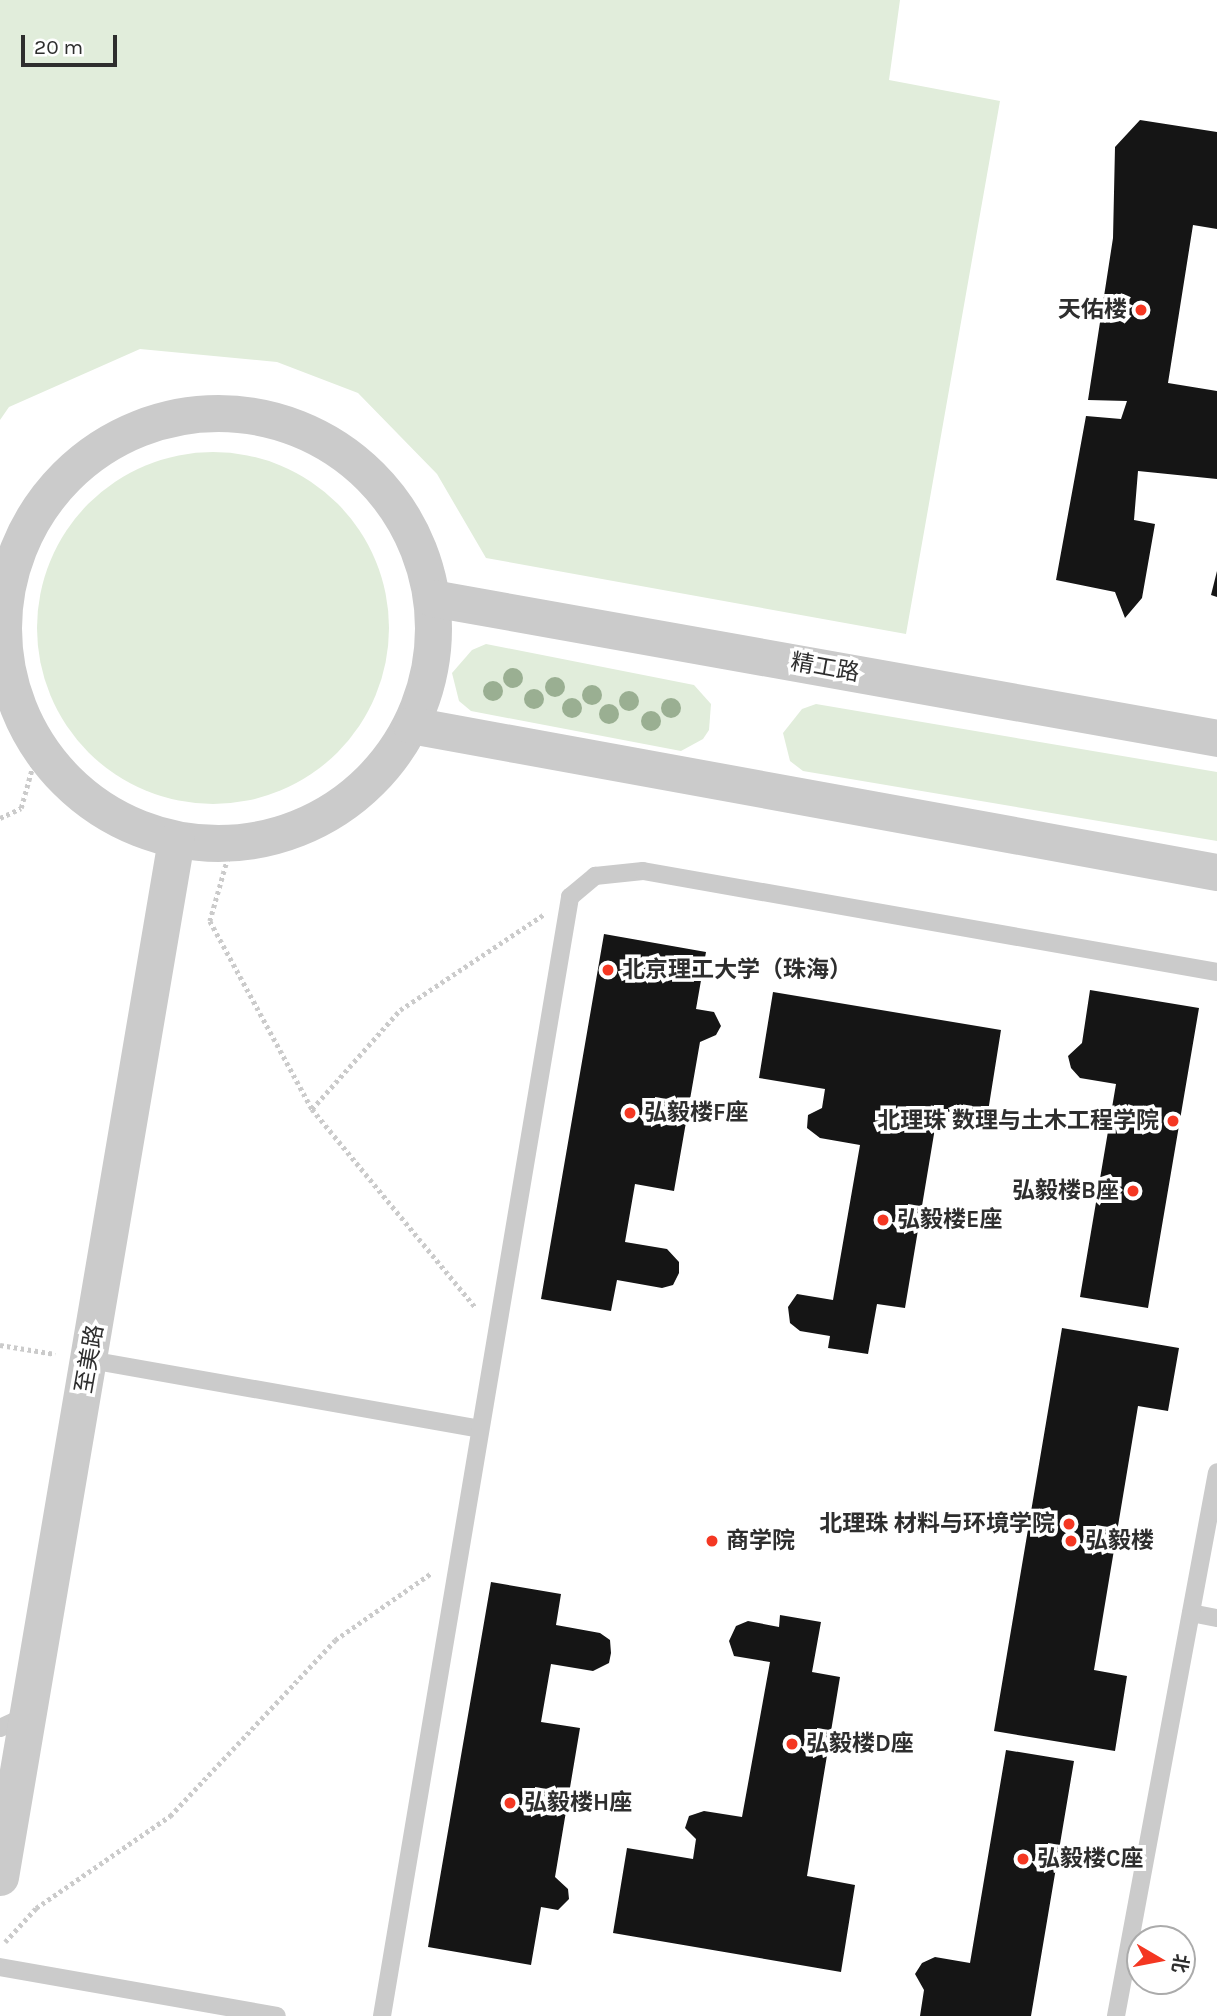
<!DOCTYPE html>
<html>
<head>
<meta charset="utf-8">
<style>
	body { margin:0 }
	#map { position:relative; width:1217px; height:2016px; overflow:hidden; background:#fff; font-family:Karla,"Noto Sans SC",sans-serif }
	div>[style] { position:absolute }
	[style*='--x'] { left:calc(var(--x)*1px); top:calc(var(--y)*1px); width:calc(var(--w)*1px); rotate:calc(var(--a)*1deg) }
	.green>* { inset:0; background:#e1eddb }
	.round { border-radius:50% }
	.building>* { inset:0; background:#151515 }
	.path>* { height:4.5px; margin-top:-2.25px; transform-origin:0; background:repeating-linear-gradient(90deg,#cbcbcb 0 3.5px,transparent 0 7px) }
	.service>* { height:18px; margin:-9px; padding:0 9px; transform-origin:9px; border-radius:9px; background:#cbcbcb }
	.minor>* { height:37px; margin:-18.5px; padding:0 18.5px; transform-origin:18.5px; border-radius:18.5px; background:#cbcbcb }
	.minor>.ring { margin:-18.5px; padding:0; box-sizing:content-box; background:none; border:37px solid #cbcbcb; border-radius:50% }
	.trees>* { width:20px; height:20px; margin:-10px; border-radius:50%; background:#9aaf92 }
	.dots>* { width:19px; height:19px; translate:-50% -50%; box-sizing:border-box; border:4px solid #fff; border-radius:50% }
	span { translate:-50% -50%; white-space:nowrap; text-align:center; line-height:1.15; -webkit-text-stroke:7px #fff; paint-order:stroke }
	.poi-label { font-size:23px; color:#2e2e2e; font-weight:700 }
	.right { translate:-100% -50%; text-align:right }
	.left { translate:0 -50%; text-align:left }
	.street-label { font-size:23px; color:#2e2e2e }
	.north { position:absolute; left:1126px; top:1925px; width:70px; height:70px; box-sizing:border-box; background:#fff; border:2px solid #ababab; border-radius:50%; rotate:100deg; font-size:19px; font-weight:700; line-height:28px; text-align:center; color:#2e2e2e }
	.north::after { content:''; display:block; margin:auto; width:24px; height:32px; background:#f43722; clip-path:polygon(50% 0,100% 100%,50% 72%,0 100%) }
	.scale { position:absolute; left:21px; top:35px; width:96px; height:32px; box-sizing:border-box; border:4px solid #2e2e2e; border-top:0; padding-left:9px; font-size:21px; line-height:24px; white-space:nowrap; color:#2e2e2e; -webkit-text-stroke:5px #fff; paint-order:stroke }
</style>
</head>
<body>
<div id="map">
	<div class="green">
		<i style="clip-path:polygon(0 0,900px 0,889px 80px,1000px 101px,906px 634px,486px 558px,437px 474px,358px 393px,277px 362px,140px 349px,9px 407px,0 420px)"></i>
		<i class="round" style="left:37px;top:452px;width:352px;height:352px"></i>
		<i style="clip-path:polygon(486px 644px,694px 685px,711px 704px,709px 730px,703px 739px,681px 751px,471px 711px,459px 701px,452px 673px,472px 650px)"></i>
		<i style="clip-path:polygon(816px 704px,1217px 772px,1217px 841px,803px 771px,790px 761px,783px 733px,802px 709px)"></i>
	</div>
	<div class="building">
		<i style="clip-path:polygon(1140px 120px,1217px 132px,1217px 229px,1193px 225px,1168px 383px,1217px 391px,1217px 479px,1138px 471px,1134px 520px,1155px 524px,1142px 598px,1125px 618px,1115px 592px,1056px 580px,1086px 416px,1121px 419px,1127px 401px,1088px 400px,1113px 238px,1115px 147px)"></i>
		<i style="clip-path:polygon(1217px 571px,1217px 597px,1211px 595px)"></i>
		<i style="clip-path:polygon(604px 934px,706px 952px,696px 1009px,714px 1012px,721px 1026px,716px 1035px,700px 1042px,674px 1191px,635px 1184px,625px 1242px,667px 1249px,679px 1262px,679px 1273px,673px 1285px,662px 1288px,617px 1280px,611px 1311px,541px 1299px)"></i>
		<i style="clip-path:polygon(1090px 990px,1199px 1008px,1148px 1308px,1080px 1297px,1116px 1084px,1080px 1078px,1071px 1068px,1068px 1056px,1082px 1043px)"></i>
		<i style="clip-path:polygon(773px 992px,1001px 1030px,987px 1118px,938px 1110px,905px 1308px,877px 1304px,868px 1354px,828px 1348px,830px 1336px,800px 1331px,790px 1323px,788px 1307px,797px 1294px,833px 1300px,860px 1145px,820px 1138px,807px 1128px,808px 1115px,822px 1108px,825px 1089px,759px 1078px)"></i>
		<i style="clip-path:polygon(1062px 1328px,1179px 1348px,1168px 1411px,1138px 1406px,1094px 1670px,1127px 1676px,1115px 1751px,994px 1731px)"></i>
		<i style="clip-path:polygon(491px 1582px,561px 1594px,556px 1625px,600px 1633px,610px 1640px,611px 1653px,609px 1663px,593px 1671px,551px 1664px,541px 1722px,580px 1728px,555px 1877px,568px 1889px,569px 1899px,558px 1910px,541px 1907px,531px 1965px,428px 1947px)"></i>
		<i style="clip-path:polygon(780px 1615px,821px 1622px,812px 1672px,840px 1677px,807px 1876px,855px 1885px,841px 1972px,613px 1933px,627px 1848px,693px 1859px,696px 1839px,685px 1828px,689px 1816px,704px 1811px,742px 1817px,770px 1662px,734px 1656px,729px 1641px,736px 1626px,748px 1621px,779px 1627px)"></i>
		<i style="clip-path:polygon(1006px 1750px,1074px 1761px,1031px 2016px,920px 2016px,924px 1990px,915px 1974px,922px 1963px,935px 1957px,970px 1963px)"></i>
	</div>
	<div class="path">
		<i style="--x:0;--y:818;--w:23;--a:-25"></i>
		<i style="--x:21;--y:808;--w:63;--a:-74.4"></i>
		<i style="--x:232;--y:844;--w:80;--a:105.9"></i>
		<i style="--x:210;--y:921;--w:214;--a:61.5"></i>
		<i style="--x:312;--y:1109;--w:258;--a:50.5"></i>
		<i style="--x:312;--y:1109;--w:132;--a:-48.4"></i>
		<i style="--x:400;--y:1010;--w:172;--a:-33.6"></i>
		<i style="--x:0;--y:1345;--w:56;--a:9.3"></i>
		<i style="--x:5;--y:1942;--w:46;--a:-47.6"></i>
		<i style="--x:36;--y:1908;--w:163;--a:-34.5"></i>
		<i style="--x:170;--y:1816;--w:241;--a:-46.8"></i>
		<i style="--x:335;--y:1640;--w:116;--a:-34.8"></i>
	</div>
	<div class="service">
		<i style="--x:0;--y:581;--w:7;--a:16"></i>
		<i style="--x:90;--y:1360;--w:396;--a:10"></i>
		<i style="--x:1191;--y:1613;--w:26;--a:11"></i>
		<i style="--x:0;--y:1728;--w:31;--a:-25"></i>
		<i style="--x:0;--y:1967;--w:281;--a:10"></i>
		<i style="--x:382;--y:2016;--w:1135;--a:-80.46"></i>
		<i style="--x:570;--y:897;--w:33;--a:-40"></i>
		<i style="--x:595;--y:876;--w:48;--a:-5.9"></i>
		<i style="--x:643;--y:871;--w:583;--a:9.98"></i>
		<i style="--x:1116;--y:2016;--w:553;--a:-79.48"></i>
	</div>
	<div class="minor">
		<i class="ring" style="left:3px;top:413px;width:393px;height:393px"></i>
		<i style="--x:432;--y:598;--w:797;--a:10.11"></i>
		<i style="--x:411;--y:725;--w:819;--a:10.34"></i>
		<i style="--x:0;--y:1877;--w:1052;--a:-80.37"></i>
	</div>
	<div class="trees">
		<i style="left:513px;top:678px"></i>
		<i style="left:555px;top:687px"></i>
		<i style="left:493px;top:691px"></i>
		<i style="left:592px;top:695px"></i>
		<i style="left:534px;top:699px"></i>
		<i style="left:629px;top:701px"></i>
		<i style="left:572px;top:708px"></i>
		<i style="left:671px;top:708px"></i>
		<i style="left:609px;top:714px"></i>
		<i style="left:651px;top:721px"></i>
	</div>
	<div class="dots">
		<i style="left:1141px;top:310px;background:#f43722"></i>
		<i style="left:608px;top:970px;background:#f43722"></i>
		<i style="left:630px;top:1113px;background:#f43722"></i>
		<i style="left:1173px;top:1121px;background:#f43722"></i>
		<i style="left:1133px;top:1191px;background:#f43722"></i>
		<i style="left:883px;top:1220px;background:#f43722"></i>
		<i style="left:1069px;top:1524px;background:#f43722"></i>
		<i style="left:712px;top:1541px;background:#f43722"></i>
		<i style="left:1071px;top:1541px;background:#f43722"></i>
		<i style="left:792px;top:1744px;background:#f43722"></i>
		<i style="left:510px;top:1803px;background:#f43722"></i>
		<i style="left:1023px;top:1859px;background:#f43722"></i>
	</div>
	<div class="poi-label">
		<span class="right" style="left:1127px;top:310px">天佑楼</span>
		<span class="left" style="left:622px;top:970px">北京理工大学（珠海）</span>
		<span class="left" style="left:644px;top:1113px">弘毅楼F座</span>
		<span class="right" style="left:1159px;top:1121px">北理珠 数理与土木工程学院</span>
		<span class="right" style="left:1119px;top:1191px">弘毅楼B座</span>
		<span class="left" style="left:897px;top:1220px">弘毅楼E座</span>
		<span class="right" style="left:1055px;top:1524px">北理珠 材料与环境学院</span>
		<span class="left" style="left:726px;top:1541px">商学院</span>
		<span class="left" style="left:1085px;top:1541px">弘毅楼</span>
		<span class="left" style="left:806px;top:1744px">弘毅楼D座</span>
		<span class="left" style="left:524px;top:1803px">弘毅楼H座</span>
		<span class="left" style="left:1037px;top:1859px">弘毅楼C座</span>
	</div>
	<div class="street-label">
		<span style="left:825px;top:668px;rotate:10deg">精工路</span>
		<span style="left:90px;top:1359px;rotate:-80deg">至美路</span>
	</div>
	<div class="north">北</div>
	<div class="scale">20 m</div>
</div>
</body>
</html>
